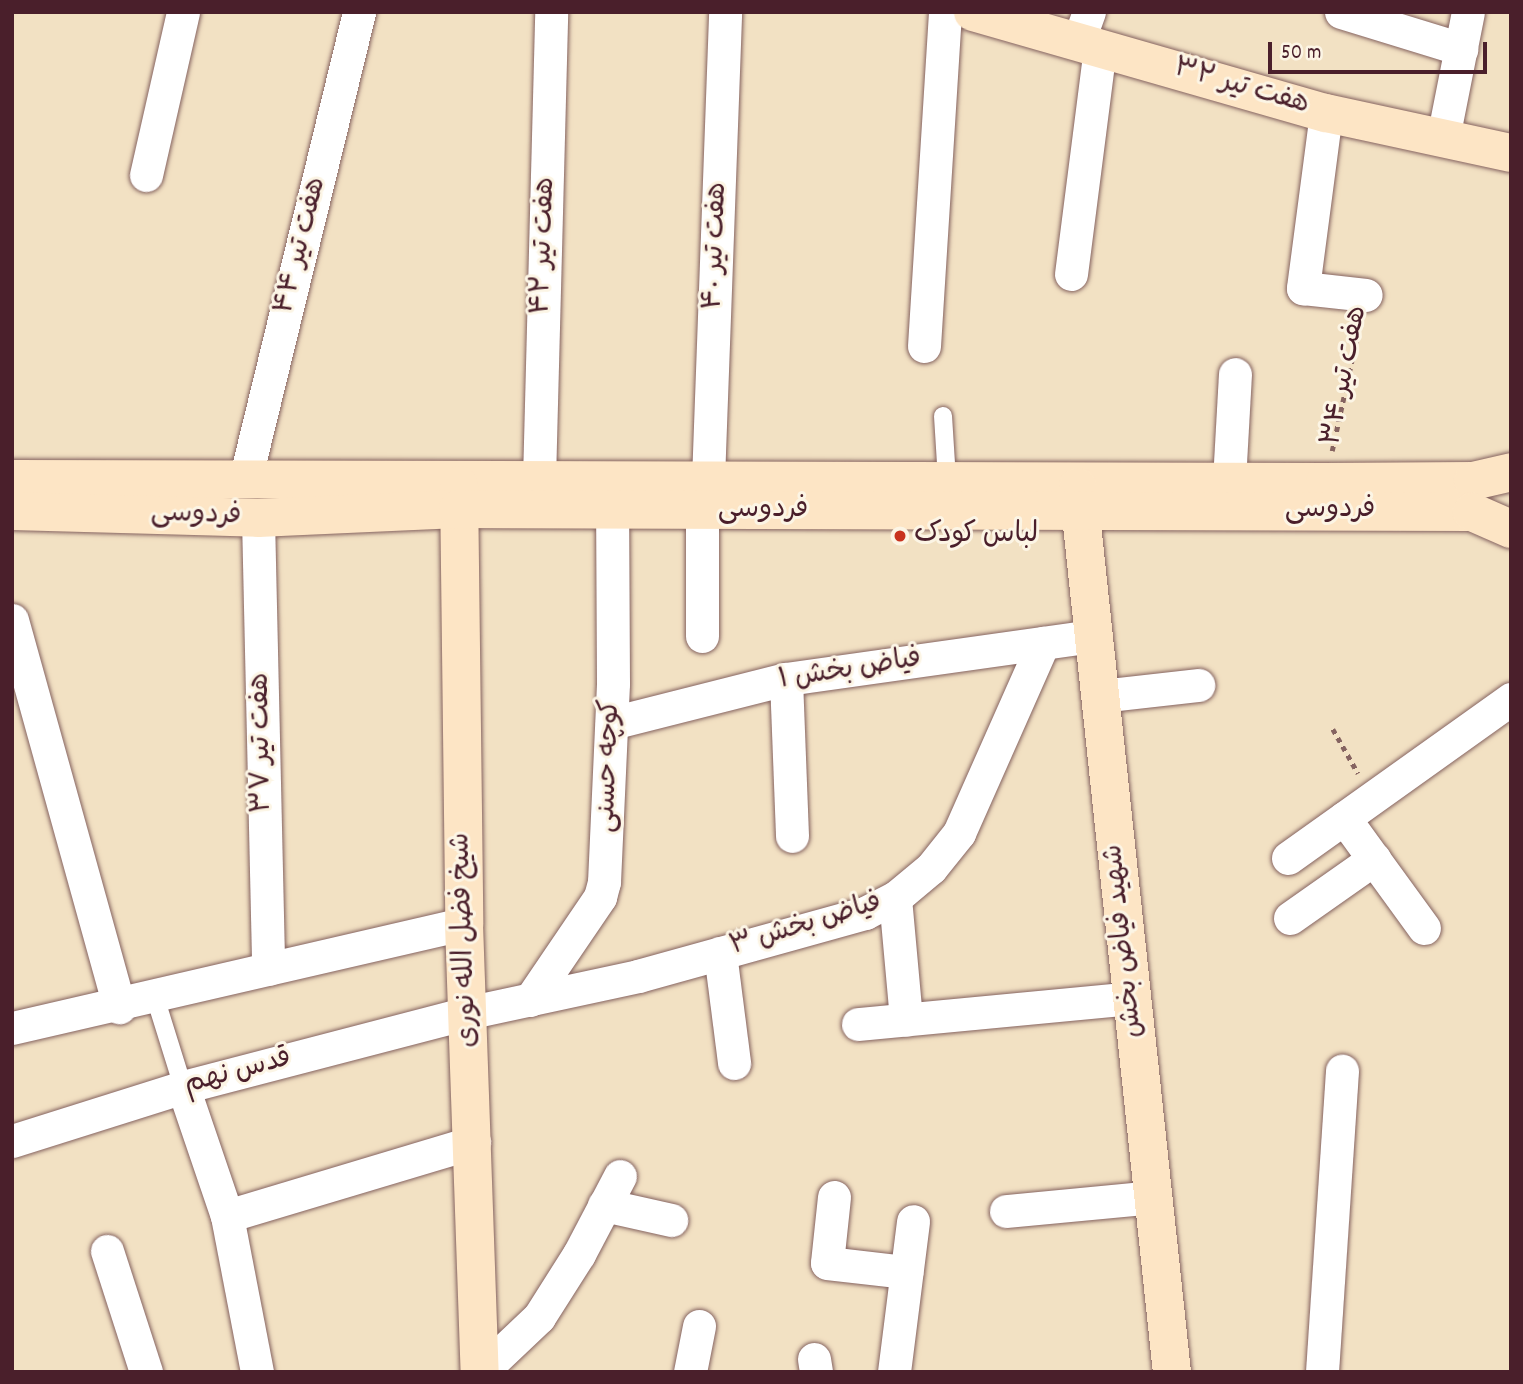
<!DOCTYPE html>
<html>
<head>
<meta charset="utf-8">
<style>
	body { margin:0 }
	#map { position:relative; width:1523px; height:1384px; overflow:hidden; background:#f2e1c3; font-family:Dekko,"Playpen Sans Arabic",sans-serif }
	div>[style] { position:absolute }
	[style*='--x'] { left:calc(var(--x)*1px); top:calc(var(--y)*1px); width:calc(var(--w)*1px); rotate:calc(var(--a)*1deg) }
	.path>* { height:4.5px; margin-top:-2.25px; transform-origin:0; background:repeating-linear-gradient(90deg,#856360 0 5px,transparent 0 10px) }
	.roads { filter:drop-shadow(0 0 2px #856360) drop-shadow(0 0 2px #856360) }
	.lane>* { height:18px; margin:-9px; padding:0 9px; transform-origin:9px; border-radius:9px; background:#fff }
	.street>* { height:33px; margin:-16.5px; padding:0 16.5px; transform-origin:16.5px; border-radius:16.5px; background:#fff }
	.secondary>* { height:38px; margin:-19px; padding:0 19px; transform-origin:19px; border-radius:19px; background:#fde5c5 }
	.dots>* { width:19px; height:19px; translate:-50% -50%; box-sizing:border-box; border:4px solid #fcf5e5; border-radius:50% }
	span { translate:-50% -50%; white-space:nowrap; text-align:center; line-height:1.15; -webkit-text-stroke:6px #fcf5e5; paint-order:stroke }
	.street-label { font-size:28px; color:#4a1f2b }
	.poi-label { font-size:28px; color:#4a1f2b }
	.left { translate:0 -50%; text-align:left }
	.frame { position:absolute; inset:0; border:14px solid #4a1f2b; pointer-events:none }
	.scale { position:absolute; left:1268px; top:42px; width:219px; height:32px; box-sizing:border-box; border:4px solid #4a1f2b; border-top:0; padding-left:9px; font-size:21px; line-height:24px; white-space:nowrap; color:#4a1f2b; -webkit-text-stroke:5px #fcf5e5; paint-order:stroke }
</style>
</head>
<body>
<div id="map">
	<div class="path">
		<i style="--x:1332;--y:451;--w:131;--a:-77.7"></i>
		<i style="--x:1333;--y:729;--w:51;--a:60.4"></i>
	</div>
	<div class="roads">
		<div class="lane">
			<i style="--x:943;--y:416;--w:64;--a:86.4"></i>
			<i style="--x:155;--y:997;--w:94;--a:72.7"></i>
		</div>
		<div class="street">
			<i style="--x:1341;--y:12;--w:126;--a:17.1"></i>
			<i style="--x:1078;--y:42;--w:32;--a:-70"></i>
			<i style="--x:1326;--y:113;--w:177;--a:97.5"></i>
			<i style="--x:1303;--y:288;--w:63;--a:6.3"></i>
			<i style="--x:1443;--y:138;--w:128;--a:-78.8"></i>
			<i style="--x:146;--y:175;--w:167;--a:-77.2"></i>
			<i style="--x:1071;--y:274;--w:227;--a:-82.7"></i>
			<i style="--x:924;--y:346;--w:335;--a:-86.4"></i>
			<i style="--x:245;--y:480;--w:482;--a:-76.3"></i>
			<i style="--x:539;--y:480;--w:468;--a:-88.5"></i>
			<i style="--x:708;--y:480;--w:468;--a:-87.9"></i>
			<i style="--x:1229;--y:481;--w:107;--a:-86.8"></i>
			<i style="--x:702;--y:511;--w:125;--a:90"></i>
			<i style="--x:258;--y:518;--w:451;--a:88.7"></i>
			<i style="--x:12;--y:620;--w:402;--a:74.5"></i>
			<i style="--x:786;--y:679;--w:157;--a:87.8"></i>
			<i style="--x:1100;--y:696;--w:99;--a:-6.4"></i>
			<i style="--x:612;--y:723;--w:179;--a:-14.2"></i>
			<i style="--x:786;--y:679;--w:308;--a:-8"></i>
			<i style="--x:1344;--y:818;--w:136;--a:54"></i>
			<i style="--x:1288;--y:858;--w:274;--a:-35.5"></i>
			<i style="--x:895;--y:898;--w:122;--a:84.8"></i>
			<i style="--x:1290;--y:918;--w:103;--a:-35.1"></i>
			<i style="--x:720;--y:953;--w:111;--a:82.7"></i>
			<i style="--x:530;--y:1000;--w:125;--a:-55.8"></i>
			<i style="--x:600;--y:897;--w:16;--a:-75"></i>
			<i style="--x:604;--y:882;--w:199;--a:-87.4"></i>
			<i style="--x:613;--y:683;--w:172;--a:-90.3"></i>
			<i style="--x:858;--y:1024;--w:274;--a:-5.4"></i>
			<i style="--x:12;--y:1028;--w:464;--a:-13"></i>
			<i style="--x:183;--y:1087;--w:136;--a:71.2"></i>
			<i style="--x:227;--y:1216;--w:159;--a:79.1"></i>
			<i style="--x:12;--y:1141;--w:179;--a:-17.5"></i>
			<i style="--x:183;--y:1087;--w:293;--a:-14.6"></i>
			<i style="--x:467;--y:1013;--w:175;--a:-12.2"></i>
			<i style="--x:638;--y:976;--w:236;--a:-15.5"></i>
			<i style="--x:865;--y:913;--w:34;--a:-27"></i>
			<i style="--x:895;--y:898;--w:47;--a:-39.8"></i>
			<i style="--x:931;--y:868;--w:45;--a:-51.3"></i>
			<i style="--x:959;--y:833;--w:208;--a:-66.1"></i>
			<i style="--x:834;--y:1197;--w:66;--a:96.1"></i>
			<i style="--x:827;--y:1263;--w:80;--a:6.5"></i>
			<i style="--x:604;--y:1205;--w:69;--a:12.6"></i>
			<i style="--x:1006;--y:1211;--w:148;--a:-5.4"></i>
			<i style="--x:227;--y:1216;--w:258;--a:-16.7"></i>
			<i style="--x:107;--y:1251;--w:127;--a:72.1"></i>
			<i style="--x:814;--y:1359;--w:13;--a:81"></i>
			<i style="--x:481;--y:1372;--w:80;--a:-43.5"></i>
			<i style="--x:539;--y:1317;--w:75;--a:-57.6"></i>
			<i style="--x:579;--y:1254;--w:88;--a:-62.3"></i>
			<i style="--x:690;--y:1372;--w:47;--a:-78.9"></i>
			<i style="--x:894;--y:1372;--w:152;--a:-82.8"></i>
			<i style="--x:1322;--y:1372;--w:302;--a:-86.2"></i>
		</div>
		<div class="secondary">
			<i style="--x:973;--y:12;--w:367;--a:16"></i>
			<i style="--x:1326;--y:113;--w:189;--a:12.2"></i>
			<i style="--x:12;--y:479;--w:1313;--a:0.13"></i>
			<i style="--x:1325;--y:482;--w:148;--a:-0.4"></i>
			<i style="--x:1473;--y:481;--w:39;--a:-13"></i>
			<i style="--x:459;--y:485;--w:439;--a:89.3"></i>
			<i style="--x:464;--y:924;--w:448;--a:88"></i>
			<i style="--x:1078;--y:487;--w:890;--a:83.94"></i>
			<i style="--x:12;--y:511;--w:246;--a:1.6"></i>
			<i style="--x:258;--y:518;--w:200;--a:-2.6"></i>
			<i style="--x:458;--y:509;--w:1014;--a:0.17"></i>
			<i style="--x:1472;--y:512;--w:43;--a:23.6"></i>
		</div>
	</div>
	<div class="dots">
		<i style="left:900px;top:536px;background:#c8321e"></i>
	</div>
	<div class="street-label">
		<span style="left:1241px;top:88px;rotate:16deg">هفت تیر ۳۲</span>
		<span style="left:302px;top:246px;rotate:-76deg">هفت تیر ۴۴</span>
		<span style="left:545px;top:246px;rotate:-88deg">هفت تیر ۴۲</span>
		<span style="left:717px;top:246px;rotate:-88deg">هفت تیر ۴۰</span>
		<span style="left:1346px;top:376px;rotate:-79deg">هفت تیر ۳۴</span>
		<span style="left:763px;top:511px">فردوسی</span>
		<span style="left:1330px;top:511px">فردوسی</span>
		<span style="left:196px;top:516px;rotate:2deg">فردوسی</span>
		<span style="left:850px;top:671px;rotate:-9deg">فیاض بخش ۱</span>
		<span style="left:263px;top:743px;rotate:-91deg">هفت تیر ۳۷</span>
		<span style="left:610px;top:766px;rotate:-88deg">کوچه حسنی</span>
		<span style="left:806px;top:926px;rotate:-17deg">فیاض بخش ۳</span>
		<span style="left:466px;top:940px;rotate:-92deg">شیخ فضل الله نوری</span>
		<span style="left:1125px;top:941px;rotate:-96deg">شهید فیاض بخش</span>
		<span style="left:238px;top:1073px;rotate:-15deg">قدس نهم</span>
	</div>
	<div class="poi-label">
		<span class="left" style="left:914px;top:536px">لباس کودک</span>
	</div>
	<div class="frame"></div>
	<div class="scale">50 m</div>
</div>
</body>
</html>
